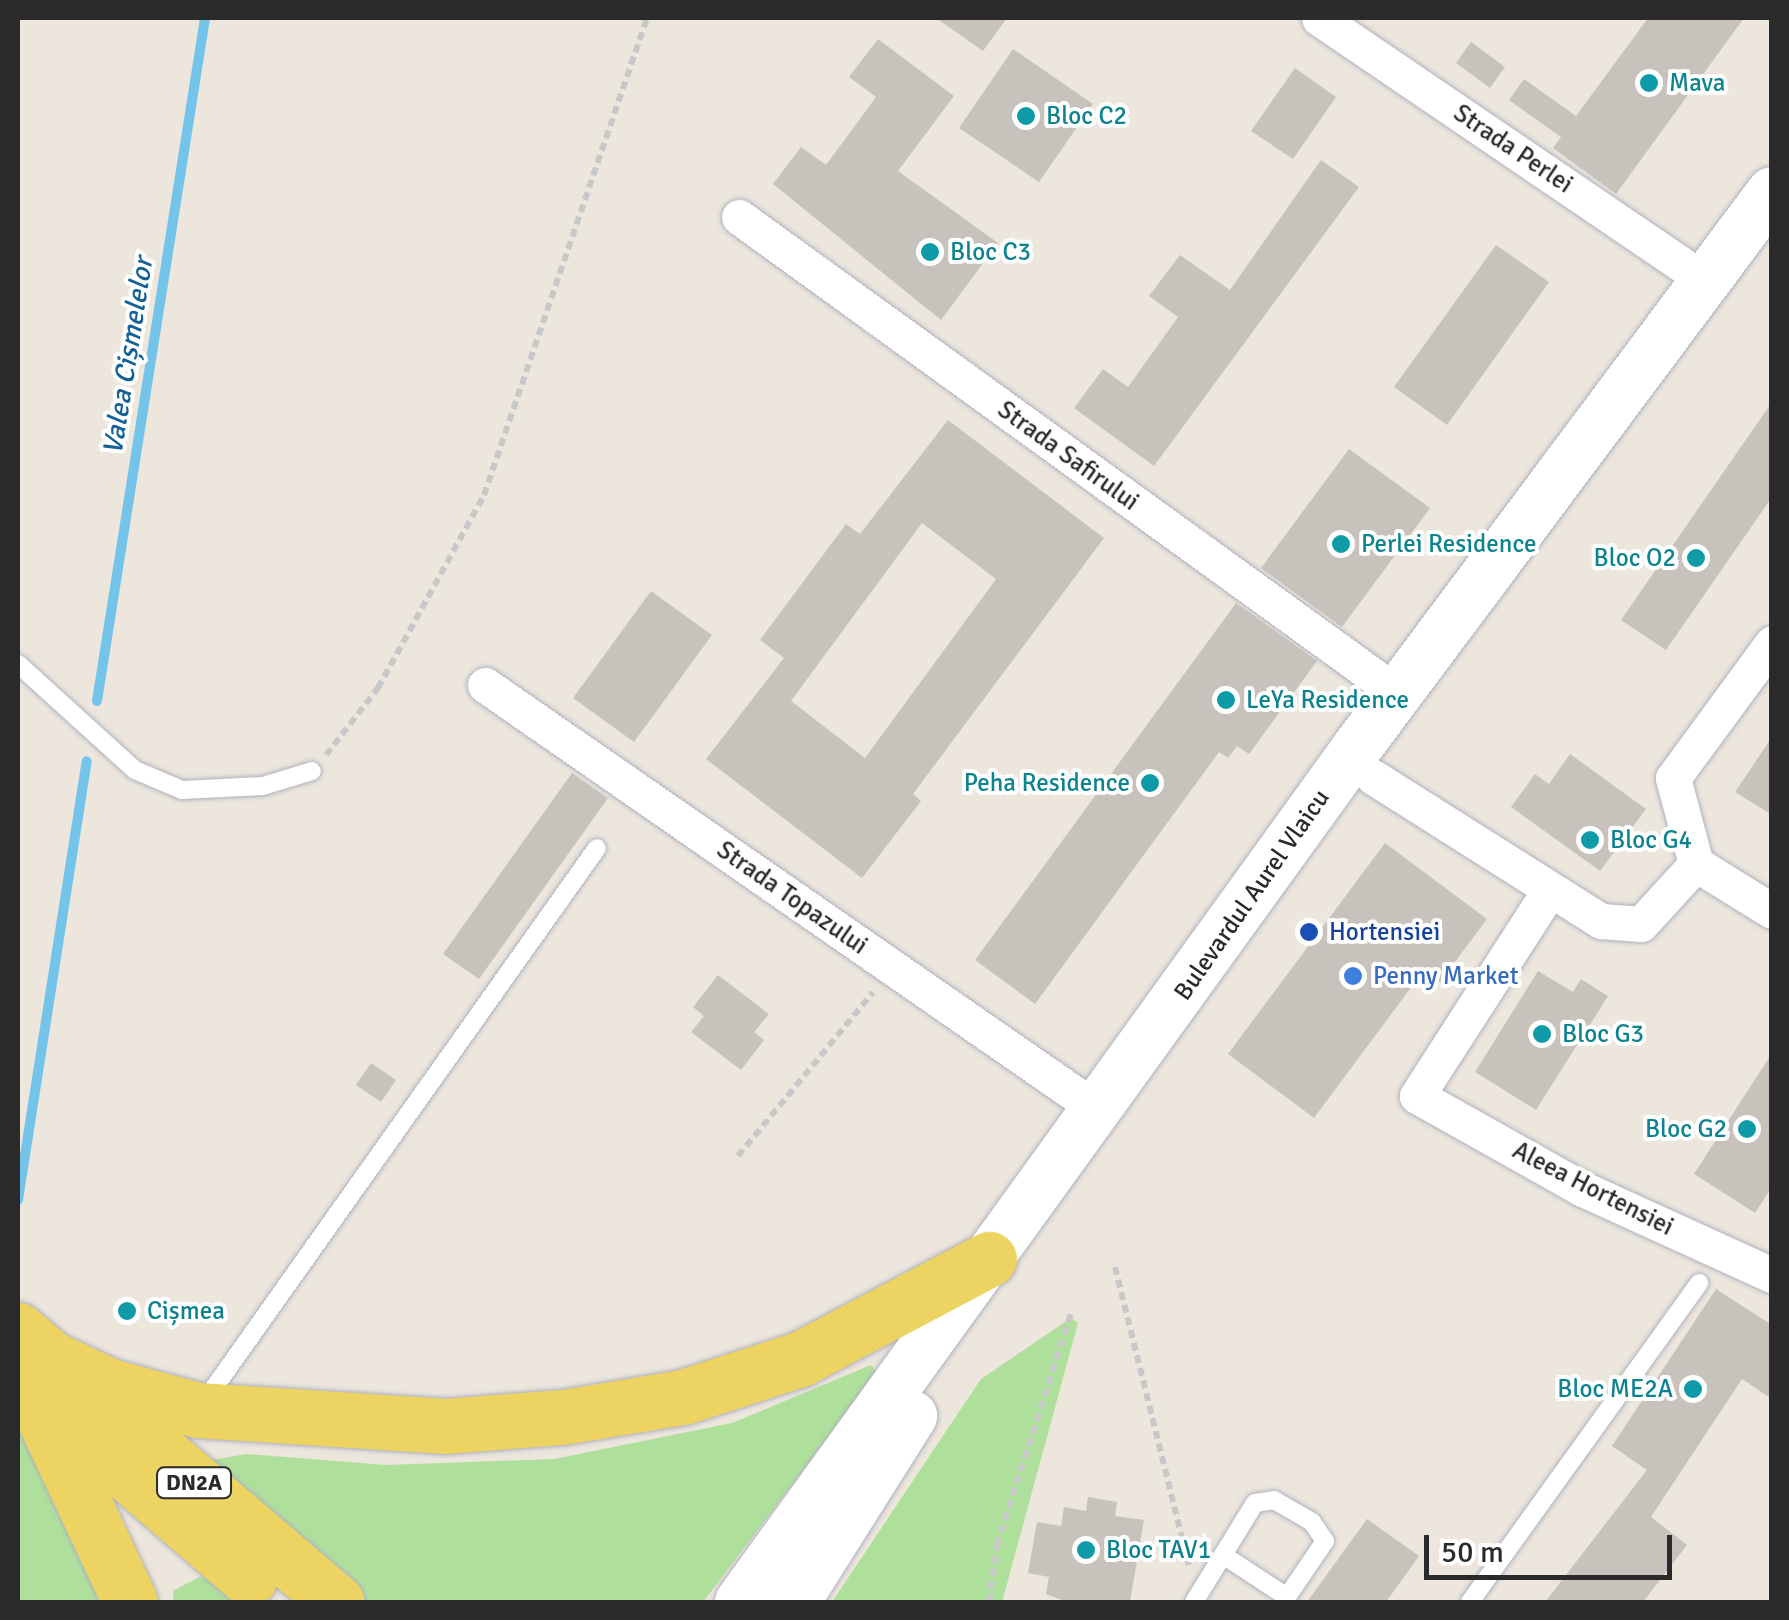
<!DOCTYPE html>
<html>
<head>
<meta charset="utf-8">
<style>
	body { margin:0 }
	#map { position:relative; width:1789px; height:1620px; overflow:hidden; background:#ece6dd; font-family:Signika,sans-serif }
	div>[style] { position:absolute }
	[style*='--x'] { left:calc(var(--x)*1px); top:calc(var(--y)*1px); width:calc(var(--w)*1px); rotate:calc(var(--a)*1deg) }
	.green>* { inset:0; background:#afe09b }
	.stream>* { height:10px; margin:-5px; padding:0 5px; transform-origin:5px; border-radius:5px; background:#74c4ea }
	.building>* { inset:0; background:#c7c3bc }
	.path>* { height:6px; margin-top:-3px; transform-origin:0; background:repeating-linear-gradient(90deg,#c8c8c8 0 8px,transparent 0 13px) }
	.roads { filter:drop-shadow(0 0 2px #b0b2be) drop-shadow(0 0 2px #b0b2be) }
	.lane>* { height:18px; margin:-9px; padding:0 9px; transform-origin:9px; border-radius:9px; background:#fff }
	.street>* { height:35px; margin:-17.5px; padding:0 17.5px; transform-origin:17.5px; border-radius:17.5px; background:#fff }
	.secondary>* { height:50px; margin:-25px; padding:0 25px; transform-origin:25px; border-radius:25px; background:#fff }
	.primary>* { height:55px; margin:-27.5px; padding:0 27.5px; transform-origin:27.5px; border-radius:27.5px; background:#ecd362 }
	.dots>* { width:28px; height:28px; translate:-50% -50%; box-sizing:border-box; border:5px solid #fff; border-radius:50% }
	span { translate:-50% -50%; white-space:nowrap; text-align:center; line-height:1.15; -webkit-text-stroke:8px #fff; paint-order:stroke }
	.shield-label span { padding:2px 8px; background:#fff; border:2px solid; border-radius:8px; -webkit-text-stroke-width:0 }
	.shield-label { font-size:22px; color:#2a2a2a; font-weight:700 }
	.culture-label { font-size:25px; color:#0d838f }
	.left { translate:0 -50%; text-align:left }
	.right { translate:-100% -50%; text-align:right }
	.street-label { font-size:25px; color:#2a2a2a }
	.transit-label { font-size:25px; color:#164399 }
	.shop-label { font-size:25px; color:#366cbe }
	.water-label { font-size:28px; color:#126197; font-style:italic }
	.frame { position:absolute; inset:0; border:20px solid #2a2a2a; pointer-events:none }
	.scale { position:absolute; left:1424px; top:1535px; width:248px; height:45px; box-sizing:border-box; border:5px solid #2a2a2a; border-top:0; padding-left:12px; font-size:30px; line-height:35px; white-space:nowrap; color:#2a2a2a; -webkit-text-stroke:8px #fff; paint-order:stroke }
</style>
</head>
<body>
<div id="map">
	<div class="green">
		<i style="clip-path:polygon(1071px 1318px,1078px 1323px,1002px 1602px,832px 1602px,981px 1379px)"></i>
		<i style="clip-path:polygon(871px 1365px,877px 1373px,703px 1602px,362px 1602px,211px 1460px,247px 1454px,385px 1465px,554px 1459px,732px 1423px)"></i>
		<i style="clip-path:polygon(18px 1429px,32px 1442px,108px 1602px,18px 1602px)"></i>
		<i style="clip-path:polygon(200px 1577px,221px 1584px,244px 1602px,173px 1602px,174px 1590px)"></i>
	</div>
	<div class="stream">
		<i style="--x:97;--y:701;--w:691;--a:-81.01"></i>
		<i style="--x:18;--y:1200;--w:444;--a:-81.1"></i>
	</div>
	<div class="building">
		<i style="clip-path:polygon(936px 18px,1007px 18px,983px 51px)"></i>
		<i style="clip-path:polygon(1648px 18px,1744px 18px,1616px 194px,1553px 148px,1561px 137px,1509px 100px,1524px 79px,1576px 116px)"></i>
		<i style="clip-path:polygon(878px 39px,954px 96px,898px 171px,998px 243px,941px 320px,773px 184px,801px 147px,826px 165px,876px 97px,849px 77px)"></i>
		<i style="clip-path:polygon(1471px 42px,1505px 67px,1490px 88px,1456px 63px)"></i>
		<i style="clip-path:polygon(1013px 49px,1093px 104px,1039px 182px,959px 128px)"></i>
		<i style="clip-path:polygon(1295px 68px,1336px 97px,1293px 159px,1251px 131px)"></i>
		<i style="clip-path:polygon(1321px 160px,1359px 187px,1154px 466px,1074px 408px,1103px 369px,1128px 387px,1178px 317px,1149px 296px,1180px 255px,1230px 290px)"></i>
		<i style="clip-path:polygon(1496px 245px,1549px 282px,1447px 425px,1394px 387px)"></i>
		<i style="clip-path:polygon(1772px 402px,1772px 497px,1666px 650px,1621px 620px)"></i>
		<i style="clip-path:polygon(evenodd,948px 420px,1104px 538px,913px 794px,921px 801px,862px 878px,706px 759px,784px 658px,760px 640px,846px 524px,860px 534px,948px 420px,922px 523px,996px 579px,865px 758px,791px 701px,922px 523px)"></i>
		<i style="clip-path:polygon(1349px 449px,1430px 508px,1342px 627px,1261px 568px)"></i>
		<i style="clip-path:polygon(651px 591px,712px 635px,634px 742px,573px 698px)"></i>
		<i style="clip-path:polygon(1236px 603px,1317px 661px,1249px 754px,1237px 746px,1228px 758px,1219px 752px,1035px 1004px,975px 960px)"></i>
		<i style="clip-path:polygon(1772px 737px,1772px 815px,1735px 792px)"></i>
		<i style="clip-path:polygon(1570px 754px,1646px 809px,1600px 871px,1511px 807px,1535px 774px,1549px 784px)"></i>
		<i style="clip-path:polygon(572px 773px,608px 798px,479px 979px,443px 954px)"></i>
		<i style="clip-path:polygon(1385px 843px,1487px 919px,1440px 982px,1424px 970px,1314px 1118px,1228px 1054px)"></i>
		<i style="clip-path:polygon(1538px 971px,1573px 992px,1581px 979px,1608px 996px,1536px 1110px,1475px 1072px)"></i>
		<i style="clip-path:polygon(718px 975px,769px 1014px,754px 1032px,764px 1040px,741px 1070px,691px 1032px,704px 1016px,693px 1007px)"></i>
		<i style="clip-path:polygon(1772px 1053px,1772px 1187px,1755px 1213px,1694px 1174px)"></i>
		<i style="clip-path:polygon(371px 1063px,396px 1080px,381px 1102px,356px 1085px)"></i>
		<i style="clip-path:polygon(1716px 1289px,1772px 1325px,1772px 1399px,1742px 1379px,1651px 1517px,1687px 1545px,1643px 1602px,1545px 1602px,1647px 1470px,1612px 1446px)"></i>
		<i style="clip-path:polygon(1088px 1497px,1117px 1502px,1115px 1516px,1144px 1520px,1130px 1602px,1067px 1602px,1046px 1594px,1049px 1577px,1028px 1573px,1037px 1522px,1061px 1526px,1064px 1507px,1086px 1511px)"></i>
		<i style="clip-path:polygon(1367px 1519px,1419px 1556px,1386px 1602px,1307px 1602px)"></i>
	</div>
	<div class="path">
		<i style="--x:326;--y:755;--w:85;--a:-52.2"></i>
		<i style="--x:378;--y:688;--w:220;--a:-61.2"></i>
		<i style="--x:484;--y:495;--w:504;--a:-71.13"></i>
		<i style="--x:738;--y:1156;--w:212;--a:-50.5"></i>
		<i style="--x:1115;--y:1267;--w:309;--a:76.1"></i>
		<i style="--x:989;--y:1602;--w:58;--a:-82"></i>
		<i style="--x:997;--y:1545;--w:244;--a:-72.3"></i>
	</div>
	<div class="roads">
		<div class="lane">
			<i style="--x:18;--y:664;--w:158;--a:42.2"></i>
			<i style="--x:135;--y:770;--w:51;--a:23.1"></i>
			<i style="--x:182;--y:790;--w:81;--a:-2.8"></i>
			<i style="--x:263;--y:786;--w:51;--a:-17"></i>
			<i style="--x:204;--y:1402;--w:679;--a:-54.65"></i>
			<i style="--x:1223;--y:1555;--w:77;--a:33.3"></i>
			<i style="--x:1287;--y:1597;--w:6;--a:121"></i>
			<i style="--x:1194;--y:1602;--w:116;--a:-58.4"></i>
			<i style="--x:1255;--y:1503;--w:19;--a:-9"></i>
			<i style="--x:1274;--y:1500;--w:44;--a:30.1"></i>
			<i style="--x:1312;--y:1522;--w:23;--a:56"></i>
			<i style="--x:1325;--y:1541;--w:68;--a:124.2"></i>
			<i style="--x:1470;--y:1602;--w:393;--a:-54.3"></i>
		</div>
		<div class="street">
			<i style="--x:1319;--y:18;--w:468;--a:34.2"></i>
			<i style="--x:739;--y:217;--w:812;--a:35.88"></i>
			<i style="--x:485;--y:685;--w:746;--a:34.73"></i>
			<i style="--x:1373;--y:777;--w:270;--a:32.3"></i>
			<i style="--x:1601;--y:921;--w:40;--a:4.3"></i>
			<i style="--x:1641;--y:924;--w:81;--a:-47.5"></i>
			<i style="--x:1696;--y:864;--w:89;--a:-105"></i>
			<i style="--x:1673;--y:778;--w:167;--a:-53.7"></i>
			<i style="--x:1696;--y:864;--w:89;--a:31.7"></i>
			<i style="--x:1549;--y:891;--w:244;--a:122.8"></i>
			<i style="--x:1417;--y:1096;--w:190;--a:29.3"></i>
			<i style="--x:1583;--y:1189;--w:208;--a:24.5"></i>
		</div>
		<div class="secondary">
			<i style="--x:740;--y:1602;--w:1052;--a:-54.16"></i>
			<i style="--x:1356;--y:749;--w:695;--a:-53.25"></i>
			<i style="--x:795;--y:1602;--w:220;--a:-57.8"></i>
		</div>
		<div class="primary">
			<i style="--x:18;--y:1330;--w:419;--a:40.5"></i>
			<i style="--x:55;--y:1360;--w:61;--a:25.3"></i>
			<i style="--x:110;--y:1386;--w:91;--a:15.3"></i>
			<i style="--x:198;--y:1410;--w:248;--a:3.7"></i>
			<i style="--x:445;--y:1426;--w:118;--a:-4.4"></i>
			<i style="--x:563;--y:1417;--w:122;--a:-9.5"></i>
			<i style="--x:683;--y:1397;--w:123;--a:-18"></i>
			<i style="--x:800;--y:1359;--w:214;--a:-27.9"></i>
			<i style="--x:18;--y:1380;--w:305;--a:40.7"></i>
			<i style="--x:43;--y:1416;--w:205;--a:64.9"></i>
		</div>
	</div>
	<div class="dots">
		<i style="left:1649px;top:83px;background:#0f9aa8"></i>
		<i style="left:1026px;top:116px;background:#0f9aa8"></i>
		<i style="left:930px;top:252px;background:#0f9aa8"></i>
		<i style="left:1341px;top:544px;background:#0f9aa8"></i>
		<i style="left:1696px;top:558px;background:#0f9aa8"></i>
		<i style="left:1226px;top:700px;background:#0f9aa8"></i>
		<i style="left:1150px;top:783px;background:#0f9aa8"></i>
		<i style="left:1590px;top:840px;background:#0f9aa8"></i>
		<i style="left:1309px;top:932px;background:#1a4fb4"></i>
		<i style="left:1353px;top:976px;background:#3f7fe0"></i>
		<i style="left:1542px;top:1034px;background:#0f9aa8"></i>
		<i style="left:1747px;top:1129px;background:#0f9aa8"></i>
		<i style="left:127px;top:1311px;background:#0f9aa8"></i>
		<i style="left:1693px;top:1389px;background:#0f9aa8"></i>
		<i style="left:1086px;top:1550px;background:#0f9aa8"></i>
	</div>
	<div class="shield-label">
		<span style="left:194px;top:1483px">DN2A</span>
	</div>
	<div class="culture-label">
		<span class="left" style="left:1669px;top:83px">Mava</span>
		<span class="left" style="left:1046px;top:116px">Bloc C2</span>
		<span class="left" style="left:950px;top:252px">Bloc C3</span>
		<span class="left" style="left:1361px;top:544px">Perlei Residence</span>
		<span class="right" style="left:1676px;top:558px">Bloc O2</span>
		<span class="left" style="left:1246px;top:700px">LeYa Residence</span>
		<span class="right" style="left:1130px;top:783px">Peha Residence</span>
		<span class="left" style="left:1610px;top:840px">Bloc G4</span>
		<span class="left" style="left:1562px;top:1034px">Bloc G3</span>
		<span class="right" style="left:1727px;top:1129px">Bloc G2</span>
		<span class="left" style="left:147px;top:1311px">Cișmea</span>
		<span class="right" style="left:1673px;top:1389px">Bloc ME2A</span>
		<span class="left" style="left:1106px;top:1550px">Bloc TAV1</span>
	</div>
	<div class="street-label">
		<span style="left:1513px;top:149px;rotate:34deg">Strada Perlei</span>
		<span style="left:1068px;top:456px;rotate:36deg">Strada Safirului</span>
		<span style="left:1252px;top:895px;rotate:-55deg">Bulevardul Aurel Vlaicu</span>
		<span style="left:792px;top:898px;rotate:35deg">Strada Topazului</span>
		<span style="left:1593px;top:1189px;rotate:27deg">Aleea Hortensiei</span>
	</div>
	<div class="transit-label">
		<span class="left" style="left:1329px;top:932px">Hortensiei</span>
	</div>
	<div class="shop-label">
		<span class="left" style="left:1373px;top:976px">Penny Market</span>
	</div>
	<div class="water-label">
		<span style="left:128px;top:356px;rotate:-81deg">Valea Cișmelelor</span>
	</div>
	<div class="frame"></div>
	<div class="scale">50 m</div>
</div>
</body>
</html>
